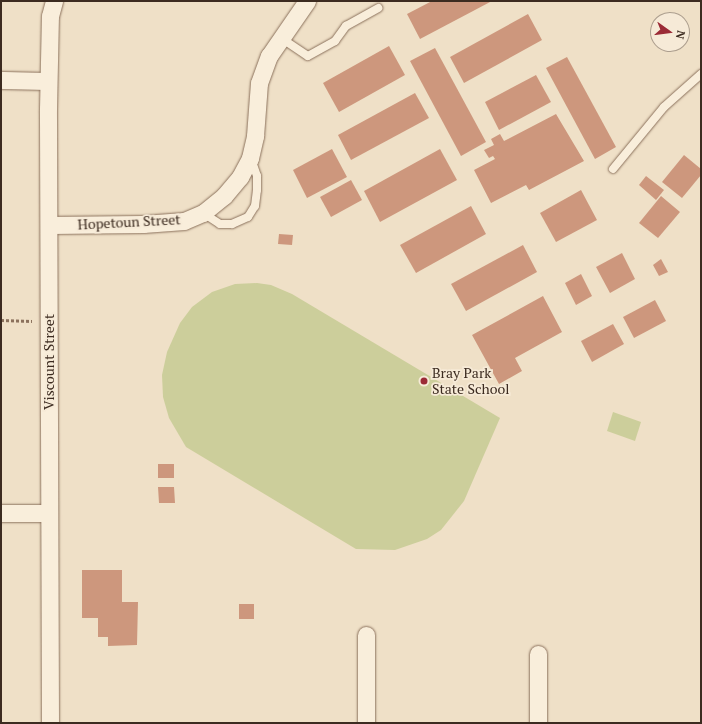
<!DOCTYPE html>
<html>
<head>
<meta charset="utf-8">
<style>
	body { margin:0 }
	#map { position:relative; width:702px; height:724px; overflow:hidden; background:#efe0c7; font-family:"PT Serif",serif }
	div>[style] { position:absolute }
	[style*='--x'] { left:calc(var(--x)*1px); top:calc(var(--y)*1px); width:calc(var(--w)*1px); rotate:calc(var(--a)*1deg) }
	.green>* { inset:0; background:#ccce9b }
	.building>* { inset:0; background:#cd977d }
	.path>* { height:2.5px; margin-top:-1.25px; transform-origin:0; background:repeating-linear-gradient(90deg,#8b715c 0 3px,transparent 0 5px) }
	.roads { filter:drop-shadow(0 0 1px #8b715c) drop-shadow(0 0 1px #8b715c) }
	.lane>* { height:8px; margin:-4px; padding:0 4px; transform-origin:4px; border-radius:4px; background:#f9eedb }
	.street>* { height:17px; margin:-8.5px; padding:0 8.5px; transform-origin:8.5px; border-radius:8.5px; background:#f9eedb }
	.dots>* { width:11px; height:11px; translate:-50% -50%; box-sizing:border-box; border:2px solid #f6ead7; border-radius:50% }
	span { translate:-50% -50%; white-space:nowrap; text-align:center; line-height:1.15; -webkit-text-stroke:3.5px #f6ead7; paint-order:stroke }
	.street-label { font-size:14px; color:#3c2b20 }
	.poi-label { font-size:14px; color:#3c2b20 }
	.left { translate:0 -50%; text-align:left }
	.frame { position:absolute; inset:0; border:2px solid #3c2b20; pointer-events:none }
	.north { position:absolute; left:650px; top:12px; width:40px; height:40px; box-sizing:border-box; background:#f6ead7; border:1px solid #ac9e8e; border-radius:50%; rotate:104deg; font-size:11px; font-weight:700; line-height:16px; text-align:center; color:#3c2b20 }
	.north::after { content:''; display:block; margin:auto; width:14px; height:18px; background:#9b2b36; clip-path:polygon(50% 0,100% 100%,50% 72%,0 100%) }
</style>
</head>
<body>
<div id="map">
	<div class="green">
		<i style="clip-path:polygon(257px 283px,271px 285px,292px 294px,500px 418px,464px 501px,441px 530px,427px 539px,395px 550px,356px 549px,186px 447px,169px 418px,163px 397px,162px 375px,167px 352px,180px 323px,192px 307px,212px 292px,235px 284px)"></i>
		<i style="clip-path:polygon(613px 412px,641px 422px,635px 441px,607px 431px)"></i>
	</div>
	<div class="building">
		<i style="clip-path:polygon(432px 1px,492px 1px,420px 39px,407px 14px)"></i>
		<i style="clip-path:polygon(528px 14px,542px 40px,464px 83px,450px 57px)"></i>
		<i style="clip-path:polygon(389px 46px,405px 75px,339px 112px,323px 83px)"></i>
		<i style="clip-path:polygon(435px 48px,486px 142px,461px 156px,410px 61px)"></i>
		<i style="clip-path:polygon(567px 57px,616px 147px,595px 159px,546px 68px)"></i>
		<i style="clip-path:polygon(536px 75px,551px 102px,499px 130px,485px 102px)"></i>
		<i style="clip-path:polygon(415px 93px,429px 118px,351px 160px,338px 135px)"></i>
		<i style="clip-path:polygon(556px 114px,584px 161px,529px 190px,526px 185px,491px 203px,474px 170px,495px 159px,493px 156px,489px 158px,484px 150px,494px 145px,491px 139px,500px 134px,504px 141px)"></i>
		<i style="clip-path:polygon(332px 149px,347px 177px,307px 198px,293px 170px)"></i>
		<i style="clip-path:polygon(440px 149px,457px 180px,380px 222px,364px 191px)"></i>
		<i style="clip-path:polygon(684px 155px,701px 169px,701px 175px,682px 198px,662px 182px)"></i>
		<i style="clip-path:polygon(646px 176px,664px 190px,656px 200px,639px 185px)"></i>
		<i style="clip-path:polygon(351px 180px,362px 200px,331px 217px,320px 197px)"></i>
		<i style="clip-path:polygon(581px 190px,597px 220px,556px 242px,540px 213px)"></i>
		<i style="clip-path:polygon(661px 196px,680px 212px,658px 238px,639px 223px)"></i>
		<i style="clip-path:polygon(471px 206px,486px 234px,416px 273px,400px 245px)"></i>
		<i style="clip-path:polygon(279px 234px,293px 235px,292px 245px,278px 244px)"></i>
		<i style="clip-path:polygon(523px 245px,537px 272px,466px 311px,451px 284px)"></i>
		<i style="clip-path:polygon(622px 253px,635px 279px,610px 293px,596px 267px)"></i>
		<i style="clip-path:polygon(661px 259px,668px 272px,659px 276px,653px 265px)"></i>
		<i style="clip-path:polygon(581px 274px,592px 296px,576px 305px,565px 283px)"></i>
		<i style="clip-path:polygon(543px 296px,562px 332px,515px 358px,522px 371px,499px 384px,472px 335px)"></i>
		<i style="clip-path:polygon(655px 300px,666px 321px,634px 338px,623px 317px)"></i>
		<i style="clip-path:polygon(613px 324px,624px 344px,592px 362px,581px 341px)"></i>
		<i style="clip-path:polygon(158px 464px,174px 464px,174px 478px,158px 478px)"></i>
		<i style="clip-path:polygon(158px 487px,174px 487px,175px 503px,159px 503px)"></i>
		<i style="clip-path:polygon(82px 570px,122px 570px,122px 602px,138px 602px,137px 645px,108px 646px,108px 637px,98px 637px,98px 618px,82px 618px)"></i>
		<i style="clip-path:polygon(239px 604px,254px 604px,254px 619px,239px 619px)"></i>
	</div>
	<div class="path">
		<i style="--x:1;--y:320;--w:31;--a:2"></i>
	</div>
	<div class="roads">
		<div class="lane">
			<i style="--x:281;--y:38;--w:32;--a:34"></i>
			<i style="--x:308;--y:56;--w:31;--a:-29"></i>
			<i style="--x:335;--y:41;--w:19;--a:-54"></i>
			<i style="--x:346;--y:26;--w:37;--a:-29"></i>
			<i style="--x:613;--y:169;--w:80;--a:-50.6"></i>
			<i style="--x:664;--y:107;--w:50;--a:-41.7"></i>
			<i style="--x:203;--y:213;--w:20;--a:33"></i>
			<i style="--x:220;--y:224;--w:12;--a:0"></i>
			<i style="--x:232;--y:224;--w:17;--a:-24"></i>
			<i style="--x:248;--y:217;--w:13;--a:-58"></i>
			<i style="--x:255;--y:206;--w:16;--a:-83"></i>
			<i style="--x:257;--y:190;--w:14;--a:-90"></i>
			<i style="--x:257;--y:176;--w:18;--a:-109"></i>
		</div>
		<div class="street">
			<i style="--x:1;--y:80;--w:47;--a:1.2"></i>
			<i style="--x:50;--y:225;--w:93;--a:-0.6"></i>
			<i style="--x:143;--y:224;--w:41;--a:-4.2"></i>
			<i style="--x:184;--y:221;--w:21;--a:-23"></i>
			<i style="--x:203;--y:213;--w:27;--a:-39"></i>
			<i style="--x:224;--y:196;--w:25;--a:-50"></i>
			<i style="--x:240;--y:177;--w:21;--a:-62"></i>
			<i style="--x:250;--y:158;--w:23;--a:-77"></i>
			<i style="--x:255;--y:136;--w:53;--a:-85.7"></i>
			<i style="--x:259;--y:83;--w:29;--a:-70"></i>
			<i style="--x:269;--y:56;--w:67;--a:-55.4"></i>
			<i style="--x:1;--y:513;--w:48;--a:0"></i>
			<i style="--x:366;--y:635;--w:88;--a:90"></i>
			<i style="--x:538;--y:654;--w:69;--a:90"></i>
			<i style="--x:50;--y:723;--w:614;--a:-90.19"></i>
			<i style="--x:48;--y:109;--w:93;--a:-88.8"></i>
			<i style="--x:50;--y:16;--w:16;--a:-75"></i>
		</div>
	</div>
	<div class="dots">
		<i style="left:424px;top:381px;background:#9b2b36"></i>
	</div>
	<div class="street-label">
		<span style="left:129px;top:222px;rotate:-3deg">Hopetoun Street</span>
		<span style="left:49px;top:362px;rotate:-90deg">Viscount Street</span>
	</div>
	<div class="poi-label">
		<span class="left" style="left:432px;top:381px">Bray Park<br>State School</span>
	</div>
	<div class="frame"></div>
	<div class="north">N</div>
</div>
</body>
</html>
